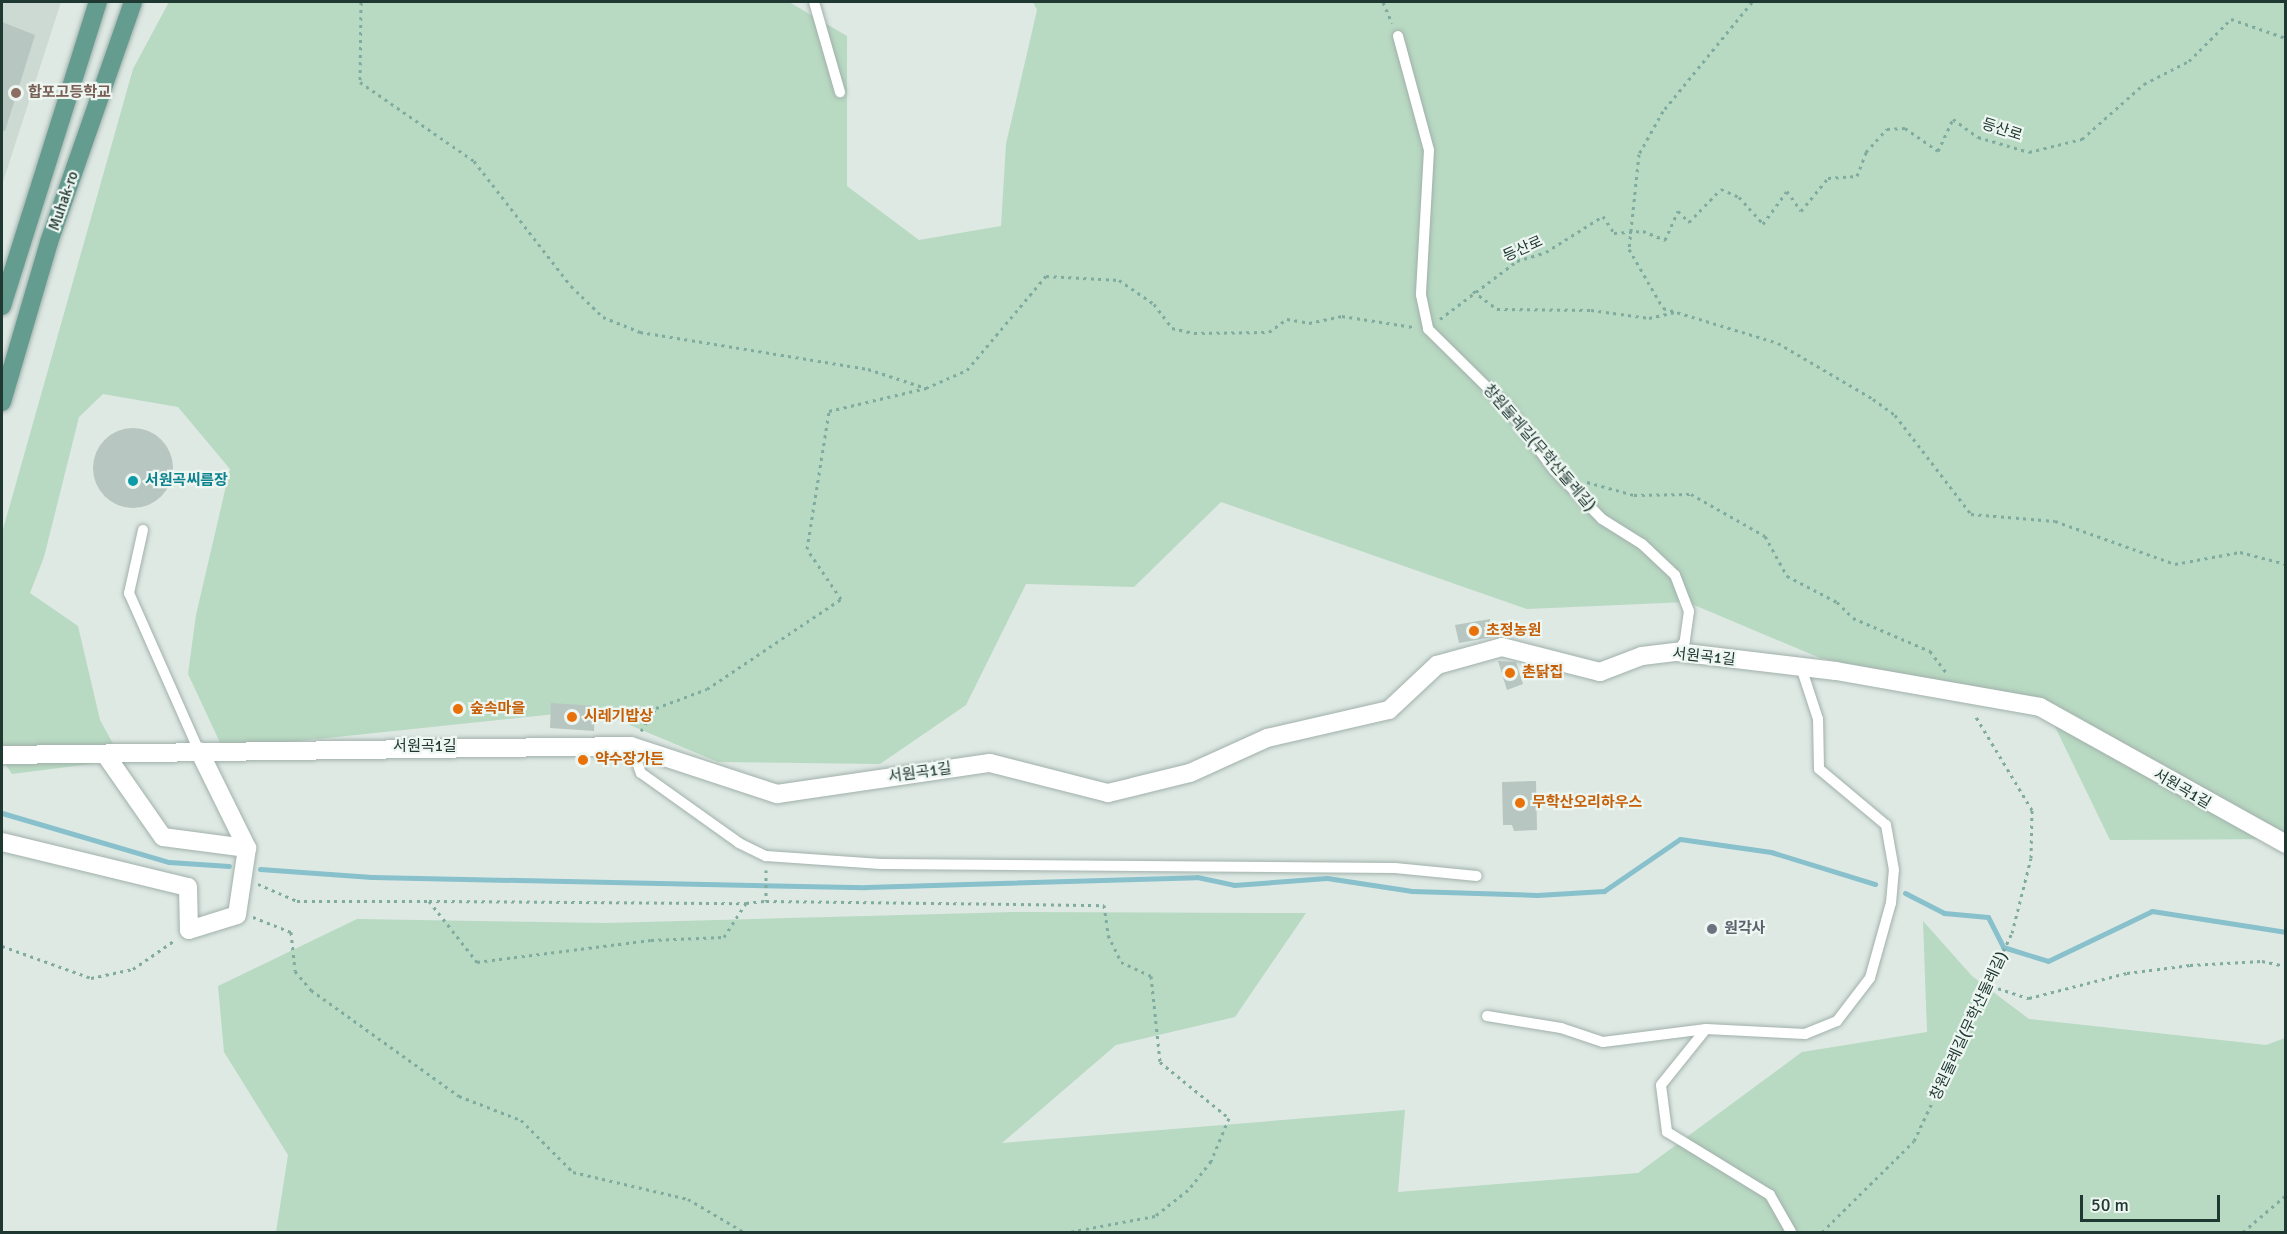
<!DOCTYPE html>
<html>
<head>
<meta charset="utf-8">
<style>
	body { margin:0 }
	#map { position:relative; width:2287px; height:1234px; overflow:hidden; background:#dee9e4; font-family:Signika,"Noto Sans KR",sans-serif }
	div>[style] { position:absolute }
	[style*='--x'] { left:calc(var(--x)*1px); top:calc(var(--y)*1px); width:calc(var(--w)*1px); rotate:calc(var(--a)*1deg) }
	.built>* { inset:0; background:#cdd9d3 }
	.green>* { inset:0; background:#b8d9c2 }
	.stream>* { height:5px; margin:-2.5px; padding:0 2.5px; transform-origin:2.5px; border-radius:2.5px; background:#88c0cc }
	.building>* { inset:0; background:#b7c6c0 }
	.round { border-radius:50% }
	.path>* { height:3px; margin-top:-1.5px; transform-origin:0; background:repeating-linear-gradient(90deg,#80ab9f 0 3px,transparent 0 7.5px) }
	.roads { filter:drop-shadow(0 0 2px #a1b0ab) drop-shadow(0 0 2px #a1b0ab) }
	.lane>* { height:10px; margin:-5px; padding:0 5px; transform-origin:5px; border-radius:5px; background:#fff }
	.street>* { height:18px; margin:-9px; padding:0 9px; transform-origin:9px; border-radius:9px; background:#fff }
	.primary>* { height:18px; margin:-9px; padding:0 9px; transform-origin:9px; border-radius:9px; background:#659c90 }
	.dots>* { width:16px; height:16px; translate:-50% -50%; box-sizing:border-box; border:3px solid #eef6f2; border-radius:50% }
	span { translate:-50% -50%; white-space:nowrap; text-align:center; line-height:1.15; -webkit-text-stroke:4.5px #eef6f2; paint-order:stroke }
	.education-label { font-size:15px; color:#785e54; font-weight:700 }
	.left { translate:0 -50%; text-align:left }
	.street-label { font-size:15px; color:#203832 }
	.culture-label { font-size:15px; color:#0d838f; font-weight:700 }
	.food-label { font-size:15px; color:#c56008; font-weight:700 }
	.worship-label { font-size:15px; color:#5b616d; font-weight:700 }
	.frame { position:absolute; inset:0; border:3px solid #203832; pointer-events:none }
	.scale { position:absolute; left:2080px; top:1195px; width:140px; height:27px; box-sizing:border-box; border:3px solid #203832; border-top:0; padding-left:8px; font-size:18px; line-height:21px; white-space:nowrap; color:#203832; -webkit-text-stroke:4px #eef6f2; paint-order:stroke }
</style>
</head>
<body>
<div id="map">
	<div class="built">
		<i style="clip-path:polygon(2px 2px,61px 2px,2px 185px)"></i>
	</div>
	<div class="green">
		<i style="clip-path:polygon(169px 2px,789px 2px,847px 36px,847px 186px,919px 240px,1001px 226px,1006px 144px,1037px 10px,1033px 2px,2285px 2px,2285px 839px,2110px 840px,2044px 704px,1820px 658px,1687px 602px,1527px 609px,1221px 502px,1134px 587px,1026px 584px,966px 705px,880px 764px,718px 762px,594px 710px,223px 749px,188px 674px,196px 615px,230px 469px,178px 407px,103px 394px,79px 417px,44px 557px,30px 593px,78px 626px,100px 720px,122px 760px,12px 774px,2px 759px,2px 533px,133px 69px)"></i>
		<i style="clip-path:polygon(1015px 912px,1306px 913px,1235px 1017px,1116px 1045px,1002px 1143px,1405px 1110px,1398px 1192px,1638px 1173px,1802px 1052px,1927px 1032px,1923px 921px,1972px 976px,2029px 1019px,2266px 1045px,2285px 1038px,2285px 1232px,276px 1232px,288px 1155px,224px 1052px,218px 986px,357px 919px,606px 923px)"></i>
	</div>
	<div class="stream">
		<i style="--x:2;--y:813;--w:174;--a:16.4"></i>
		<i style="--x:169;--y:862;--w:60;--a:3.8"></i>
		<i style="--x:260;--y:869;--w:112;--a:4.1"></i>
		<i style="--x:372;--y:877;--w:494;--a:1.2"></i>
		<i style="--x:866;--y:887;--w:331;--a:-1.7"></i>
		<i style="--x:1197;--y:877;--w:38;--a:12"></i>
		<i style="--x:1234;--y:885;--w:93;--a:-4.3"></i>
		<i style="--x:1327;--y:878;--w:86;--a:8.7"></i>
		<i style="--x:1412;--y:891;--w:125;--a:1.8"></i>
		<i style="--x:1537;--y:895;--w:67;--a:-3.4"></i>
		<i style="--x:1604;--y:891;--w:92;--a:-34.4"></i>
		<i style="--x:1680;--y:839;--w:92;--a:8.1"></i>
		<i style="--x:1771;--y:852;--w:109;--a:17.1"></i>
		<i style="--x:1905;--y:893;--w:44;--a:27.1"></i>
		<i style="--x:1944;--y:913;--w:44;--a:5.2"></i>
		<i style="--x:1988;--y:917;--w:34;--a:63"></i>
		<i style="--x:2003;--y:947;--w:47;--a:17.3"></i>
		<i style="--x:2048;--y:961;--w:115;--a:-25.7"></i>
		<i style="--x:2152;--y:911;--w:136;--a:8.9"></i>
	</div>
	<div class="building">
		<i style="clip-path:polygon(2px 22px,35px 35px,5px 131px,2px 131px)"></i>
		<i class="round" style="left:93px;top:428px;width:80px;height:80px"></i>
		<i style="clip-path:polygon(1490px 619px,1493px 637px,1459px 643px,1455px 625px)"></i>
		<i style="clip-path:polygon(1498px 661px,1516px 662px,1523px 684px,1507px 690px)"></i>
		<i style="clip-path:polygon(551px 703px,595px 706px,594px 731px,550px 728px)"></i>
		<i style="clip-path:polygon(1536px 781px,1537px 830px,1514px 831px,1512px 825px,1503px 825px,1502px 782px)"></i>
	</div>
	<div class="path">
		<i style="--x:361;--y:2;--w:80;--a:90.7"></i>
		<i style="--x:360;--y:82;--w:139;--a:34.7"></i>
		<i style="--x:474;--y:161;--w:158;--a:52.2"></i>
		<i style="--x:571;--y:286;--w:45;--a:44.1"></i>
		<i style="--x:603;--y:317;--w:40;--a:22"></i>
		<i style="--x:640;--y:332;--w:231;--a:9.2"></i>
		<i style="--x:868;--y:369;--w:61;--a:18.1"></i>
		<i style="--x:1383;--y:2;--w:23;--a:67"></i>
		<i style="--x:1752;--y:2;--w:141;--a:129.2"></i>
		<i style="--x:1663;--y:111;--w:49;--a:119.2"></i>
		<i style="--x:1639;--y:154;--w:96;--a:96"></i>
		<i style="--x:1629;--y:249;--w:68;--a:60"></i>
		<i style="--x:1663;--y:308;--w:120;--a:16.9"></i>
		<i style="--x:1778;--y:343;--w:110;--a:30.5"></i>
		<i style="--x:1873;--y:399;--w:27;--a:36"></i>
		<i style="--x:1895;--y:415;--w:125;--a:52.5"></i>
		<i style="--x:1971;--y:514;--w:84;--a:4.8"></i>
		<i style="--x:2055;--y:521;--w:127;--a:19.7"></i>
		<i style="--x:2175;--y:564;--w:66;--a:-10.5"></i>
		<i style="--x:2240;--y:552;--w:48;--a:14.6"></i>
		<i style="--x:1473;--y:291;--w:30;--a:37"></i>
		<i style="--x:1497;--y:309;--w:94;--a:0.6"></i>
		<i style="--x:1591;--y:310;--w:59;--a:7.9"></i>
		<i style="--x:1649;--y:318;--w:27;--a:-13"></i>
		<i style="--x:1440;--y:319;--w:96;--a:-37"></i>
		<i style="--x:1517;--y:261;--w:30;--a:-17"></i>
		<i style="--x:1546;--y:252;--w:67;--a:-32.3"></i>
		<i style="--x:1603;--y:216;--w:20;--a:57"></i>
		<i style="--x:1614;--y:233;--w:29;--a:-4"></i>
		<i style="--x:1643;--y:231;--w:24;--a:22"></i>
		<i style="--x:1665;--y:240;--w:32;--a:-66"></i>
		<i style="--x:1678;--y:211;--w:16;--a:45"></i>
		<i style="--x:1689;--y:222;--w:46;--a:-45.9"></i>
		<i style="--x:1721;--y:189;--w:20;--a:24"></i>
		<i style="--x:1739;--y:197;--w:36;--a:48"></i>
		<i style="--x:1763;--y:224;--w:41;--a:-54"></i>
		<i style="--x:1787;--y:191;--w:24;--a:55"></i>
		<i style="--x:1801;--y:211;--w:43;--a:-50.7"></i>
		<i style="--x:1828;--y:178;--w:29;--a:-4"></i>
		<i style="--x:1857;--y:176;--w:26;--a:-69"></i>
		<i style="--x:1866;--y:152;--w:31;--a:-48"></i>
		<i style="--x:1887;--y:129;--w:18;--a:-3"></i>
		<i style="--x:1905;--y:128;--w:40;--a:34.9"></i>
		<i style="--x:1938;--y:151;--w:35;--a:-65"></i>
		<i style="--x:1953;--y:119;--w:31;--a:36"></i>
		<i style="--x:1978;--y:137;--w:53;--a:16.4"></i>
		<i style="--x:2029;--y:152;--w:55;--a:-13.8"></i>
		<i style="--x:2082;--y:139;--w:83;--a:-41.6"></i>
		<i style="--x:2144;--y:84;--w:51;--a:-27.1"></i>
		<i style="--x:2189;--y:61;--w:59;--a:-45"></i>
		<i style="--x:2231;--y:19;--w:58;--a:19.1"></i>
		<i style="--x:1587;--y:482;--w:49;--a:15.5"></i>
		<i style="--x:1634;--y:495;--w:57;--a:-1"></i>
		<i style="--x:1691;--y:494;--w:85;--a:29.6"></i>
		<i style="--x:1765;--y:536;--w:46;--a:61.2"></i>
		<i style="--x:1787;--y:576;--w:56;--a:27.5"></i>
		<i style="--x:1837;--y:602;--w:23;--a:45"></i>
		<i style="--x:1853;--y:618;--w:84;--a:23.2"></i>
		<i style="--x:1930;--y:651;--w:26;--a:53"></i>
		<i style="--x:641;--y:731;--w:27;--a:-57"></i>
		<i style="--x:656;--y:708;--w:54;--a:-20.4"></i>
		<i style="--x:707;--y:689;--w:161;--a:-33.9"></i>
		<i style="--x:841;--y:599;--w:60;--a:-124.2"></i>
		<i style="--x:807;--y:549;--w:140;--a:-80.9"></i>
		<i style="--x:829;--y:411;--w:100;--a:-13.3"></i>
		<i style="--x:926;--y:388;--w:45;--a:-23.7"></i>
		<i style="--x:967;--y:370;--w:123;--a:-50"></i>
		<i style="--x:1046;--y:276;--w:73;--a:3.1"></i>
		<i style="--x:1119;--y:280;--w:42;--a:34.4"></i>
		<i style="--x:1154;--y:304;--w:30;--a:53"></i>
		<i style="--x:1172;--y:328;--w:23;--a:13"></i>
		<i style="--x:1194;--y:333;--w:75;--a:-0.8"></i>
		<i style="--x:1269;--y:332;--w:22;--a:-36"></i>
		<i style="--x:1287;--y:319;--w:22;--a:10"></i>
		<i style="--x:1309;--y:323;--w:34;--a:-12"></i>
		<i style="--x:1342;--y:316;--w:72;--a:8.8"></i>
		<i style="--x:766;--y:870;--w:31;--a:90"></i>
		<i style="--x:258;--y:884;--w:43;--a:23.6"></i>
		<i style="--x:297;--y:901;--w:132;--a:0"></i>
		<i style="--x:429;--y:901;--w:78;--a:51.8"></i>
		<i style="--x:477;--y:962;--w:175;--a:-7.2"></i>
		<i style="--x:651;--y:940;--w:73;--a:-2.4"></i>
		<i style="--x:724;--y:937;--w:40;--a:-57.1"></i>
		<i style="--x:746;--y:903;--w:20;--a:-6"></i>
		<i style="--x:766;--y:901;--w:338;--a:0.7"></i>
		<i style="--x:1104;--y:905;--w:30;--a:82"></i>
		<i style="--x:1108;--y:935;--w:30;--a:64"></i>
		<i style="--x:1121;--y:962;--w:33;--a:25"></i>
		<i style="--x:1151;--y:976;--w:86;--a:84"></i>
		<i style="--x:1160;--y:1062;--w:89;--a:39.1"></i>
		<i style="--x:1229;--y:1118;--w:47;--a:112.7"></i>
		<i style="--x:1211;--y:1161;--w:37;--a:128"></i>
		<i style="--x:1188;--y:1190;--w:42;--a:141.8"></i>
		<i style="--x:1155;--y:1216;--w:87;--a:169.5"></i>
		<i style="--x:429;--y:901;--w:317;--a:0.4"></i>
		<i style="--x:253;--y:917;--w:41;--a:21.5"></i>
		<i style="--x:291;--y:932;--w:39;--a:84"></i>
		<i style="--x:295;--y:971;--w:25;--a:50"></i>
		<i style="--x:311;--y:990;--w:182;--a:35.6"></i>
		<i style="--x:459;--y:1096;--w:66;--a:21.2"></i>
		<i style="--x:521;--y:1120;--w:74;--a:45"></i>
		<i style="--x:573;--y:1172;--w:118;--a:13.2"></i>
		<i style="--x:688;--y:1199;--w:65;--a:30.5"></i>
		<i style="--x:2;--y:946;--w:95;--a:19.8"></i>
		<i style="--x:91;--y:978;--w:43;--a:-12.1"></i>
		<i style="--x:133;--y:969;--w:51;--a:-34.6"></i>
		<i style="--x:1991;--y:986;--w:40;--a:18"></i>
		<i style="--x:2029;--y:998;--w:101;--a:-14.3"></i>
		<i style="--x:2127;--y:973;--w:64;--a:-7.2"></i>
		<i style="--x:2190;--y:965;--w:72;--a:-3.2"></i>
		<i style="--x:2262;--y:961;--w:25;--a:12"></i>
		<i style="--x:1822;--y:1232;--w:129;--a:-44.7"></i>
		<i style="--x:1914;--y:1141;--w:230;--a:-64.8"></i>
		<i style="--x:2012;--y:933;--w:77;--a:-75.8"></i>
		<i style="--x:2031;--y:858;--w:48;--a:-88.8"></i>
		<i style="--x:2032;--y:810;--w:111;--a:-121"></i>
		<i style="--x:2243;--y:1232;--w:57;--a:-40.7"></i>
	</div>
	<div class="roads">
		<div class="lane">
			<i style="--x:814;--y:2;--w:94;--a:73.9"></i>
			<i style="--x:1398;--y:36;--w:118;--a:74.8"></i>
			<i style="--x:1429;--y:150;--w:145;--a:93.2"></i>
			<i style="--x:1421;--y:295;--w:35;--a:78"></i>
			<i style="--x:1428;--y:329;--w:114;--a:44.6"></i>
			<i style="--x:1509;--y:409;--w:76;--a:53.6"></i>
			<i style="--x:1554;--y:470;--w:69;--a:45.6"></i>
			<i style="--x:1602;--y:519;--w:47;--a:32"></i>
			<i style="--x:1642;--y:544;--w:45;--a:43.2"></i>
			<i style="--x:1675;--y:575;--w:39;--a:69"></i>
			<i style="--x:1689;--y:611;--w:30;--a:98"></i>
			<i style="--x:1685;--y:641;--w:14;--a:126"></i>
			<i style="--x:143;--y:530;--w:65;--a:102.5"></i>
			<i style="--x:129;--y:593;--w:173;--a:66.1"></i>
			<i style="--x:631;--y:746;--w:29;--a:70"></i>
			<i style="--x:641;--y:773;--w:120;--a:35.5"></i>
			<i style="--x:739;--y:843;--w:30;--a:26"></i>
			<i style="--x:766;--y:856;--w:115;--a:4"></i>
			<i style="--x:881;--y:864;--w:514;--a:0.45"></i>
			<i style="--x:1395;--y:868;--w:82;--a:5.6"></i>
			<i style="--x:1487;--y:1016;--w:75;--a:9.2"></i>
			<i style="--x:1561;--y:1028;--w:44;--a:18.4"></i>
			<i style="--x:1603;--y:1042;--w:104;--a:-7.2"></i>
			<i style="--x:1791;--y:1232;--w:43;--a:-119.6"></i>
			<i style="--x:1770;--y:1195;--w:121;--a:-148.5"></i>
			<i style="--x:1667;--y:1132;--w:47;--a:-97.3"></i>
			<i style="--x:1661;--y:1085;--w:72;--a:-51.2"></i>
			<i style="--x:1706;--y:1029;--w:99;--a:2.9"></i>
			<i style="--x:1805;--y:1034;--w:35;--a:-22"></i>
			<i style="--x:1837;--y:1021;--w:54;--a:-52.5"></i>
			<i style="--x:1870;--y:978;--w:78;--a:-74.4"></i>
			<i style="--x:1891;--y:903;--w:33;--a:-85"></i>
			<i style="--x:1894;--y:870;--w:46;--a:-100.1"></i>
			<i style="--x:1886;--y:825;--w:87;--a:-140.1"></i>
			<i style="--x:1819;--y:769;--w:50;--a:-91.1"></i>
			<i style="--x:1818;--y:719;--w:52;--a:-108.1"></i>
		</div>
		<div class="street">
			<i style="--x:105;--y:754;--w:101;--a:55.1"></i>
			<i style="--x:163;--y:837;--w:85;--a:7.5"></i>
			<i style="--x:2;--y:755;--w:629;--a:-0.82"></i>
			<i style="--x:631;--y:746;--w:154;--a:18.2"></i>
			<i style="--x:777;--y:794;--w:215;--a:-8.3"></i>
			<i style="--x:990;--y:763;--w:122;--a:14.3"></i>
			<i style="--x:1108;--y:793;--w:84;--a:-13.7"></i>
			<i style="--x:1190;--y:773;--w:85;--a:-24.4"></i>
			<i style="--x:1267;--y:738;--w:125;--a:-12.9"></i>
			<i style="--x:1389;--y:710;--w:66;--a:-43.2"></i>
			<i style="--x:1437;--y:665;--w:67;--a:-15.5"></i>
			<i style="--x:1502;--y:647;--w:101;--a:14.3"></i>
			<i style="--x:1600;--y:672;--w:45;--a:-20.9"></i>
			<i style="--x:1642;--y:656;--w:35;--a:-7"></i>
			<i style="--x:1677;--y:652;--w:160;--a:6.8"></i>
			<i style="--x:1836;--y:671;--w:207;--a:10"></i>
			<i style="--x:2040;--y:707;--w:282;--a:29.1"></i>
			<i style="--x:2;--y:842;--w:191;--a:13.6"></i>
			<i style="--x:188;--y:887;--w:43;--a:88.7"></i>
			<i style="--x:189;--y:930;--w:50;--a:-17.4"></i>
			<i style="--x:237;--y:915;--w:68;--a:-81.5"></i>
			<i style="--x:247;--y:848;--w:108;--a:-116.3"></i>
		</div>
		<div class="primary">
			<i style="--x:2;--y:306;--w:319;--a:-72.5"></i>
			<i style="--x:2;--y:402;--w:167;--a:-73.6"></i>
			<i style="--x:49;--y:242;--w:254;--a:-70.7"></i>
		</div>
	</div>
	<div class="dots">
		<i style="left:16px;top:93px;background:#8d6e63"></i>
		<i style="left:133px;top:481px;background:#0f9aa8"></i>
		<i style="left:1474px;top:631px;background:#e8710a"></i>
		<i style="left:1510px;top:673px;background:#e8710a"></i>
		<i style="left:458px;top:709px;background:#e8710a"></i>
		<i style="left:572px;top:717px;background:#e8710a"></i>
		<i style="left:583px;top:760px;background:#e8710a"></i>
		<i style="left:1520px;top:803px;background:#e8710a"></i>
		<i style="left:1712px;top:929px;background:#6b7280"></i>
	</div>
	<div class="education-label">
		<span class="left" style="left:28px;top:93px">합포고등학교</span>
	</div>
	<div class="street-label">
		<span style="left:2002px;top:130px;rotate:18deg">등산로</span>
		<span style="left:64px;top:201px;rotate:-71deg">Muhak-ro</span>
		<span style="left:1523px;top:249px;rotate:-24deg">등산로</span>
		<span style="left:1539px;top:448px;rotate:49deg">창원둘레길(무학산둘레길)</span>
		<span style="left:1704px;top:657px;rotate:6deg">서원곡1길</span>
		<span style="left:425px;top:747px">서원곡1길</span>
		<span style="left:920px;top:773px;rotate:-8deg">서원곡1길</span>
		<span style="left:2182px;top:789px;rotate:30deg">서원곡1길</span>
		<span style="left:1969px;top:1026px;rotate:-65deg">창원둘레길(무학산둘레길)</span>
	</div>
	<div class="culture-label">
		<span class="left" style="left:145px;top:481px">서원곡씨름장</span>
	</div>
	<div class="food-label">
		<span class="left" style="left:1486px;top:631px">초정농원</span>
		<span class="left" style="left:1522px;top:673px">촌닭집</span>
		<span class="left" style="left:470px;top:709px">숲속마을</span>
		<span class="left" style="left:584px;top:717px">시레기밥상</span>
		<span class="left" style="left:595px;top:760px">약수장가든</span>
		<span class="left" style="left:1532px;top:803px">무학산오리하우스</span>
	</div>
	<div class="worship-label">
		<span class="left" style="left:1724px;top:929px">원각사</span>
	</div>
	<div class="frame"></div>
	<div class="scale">50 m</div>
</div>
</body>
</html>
